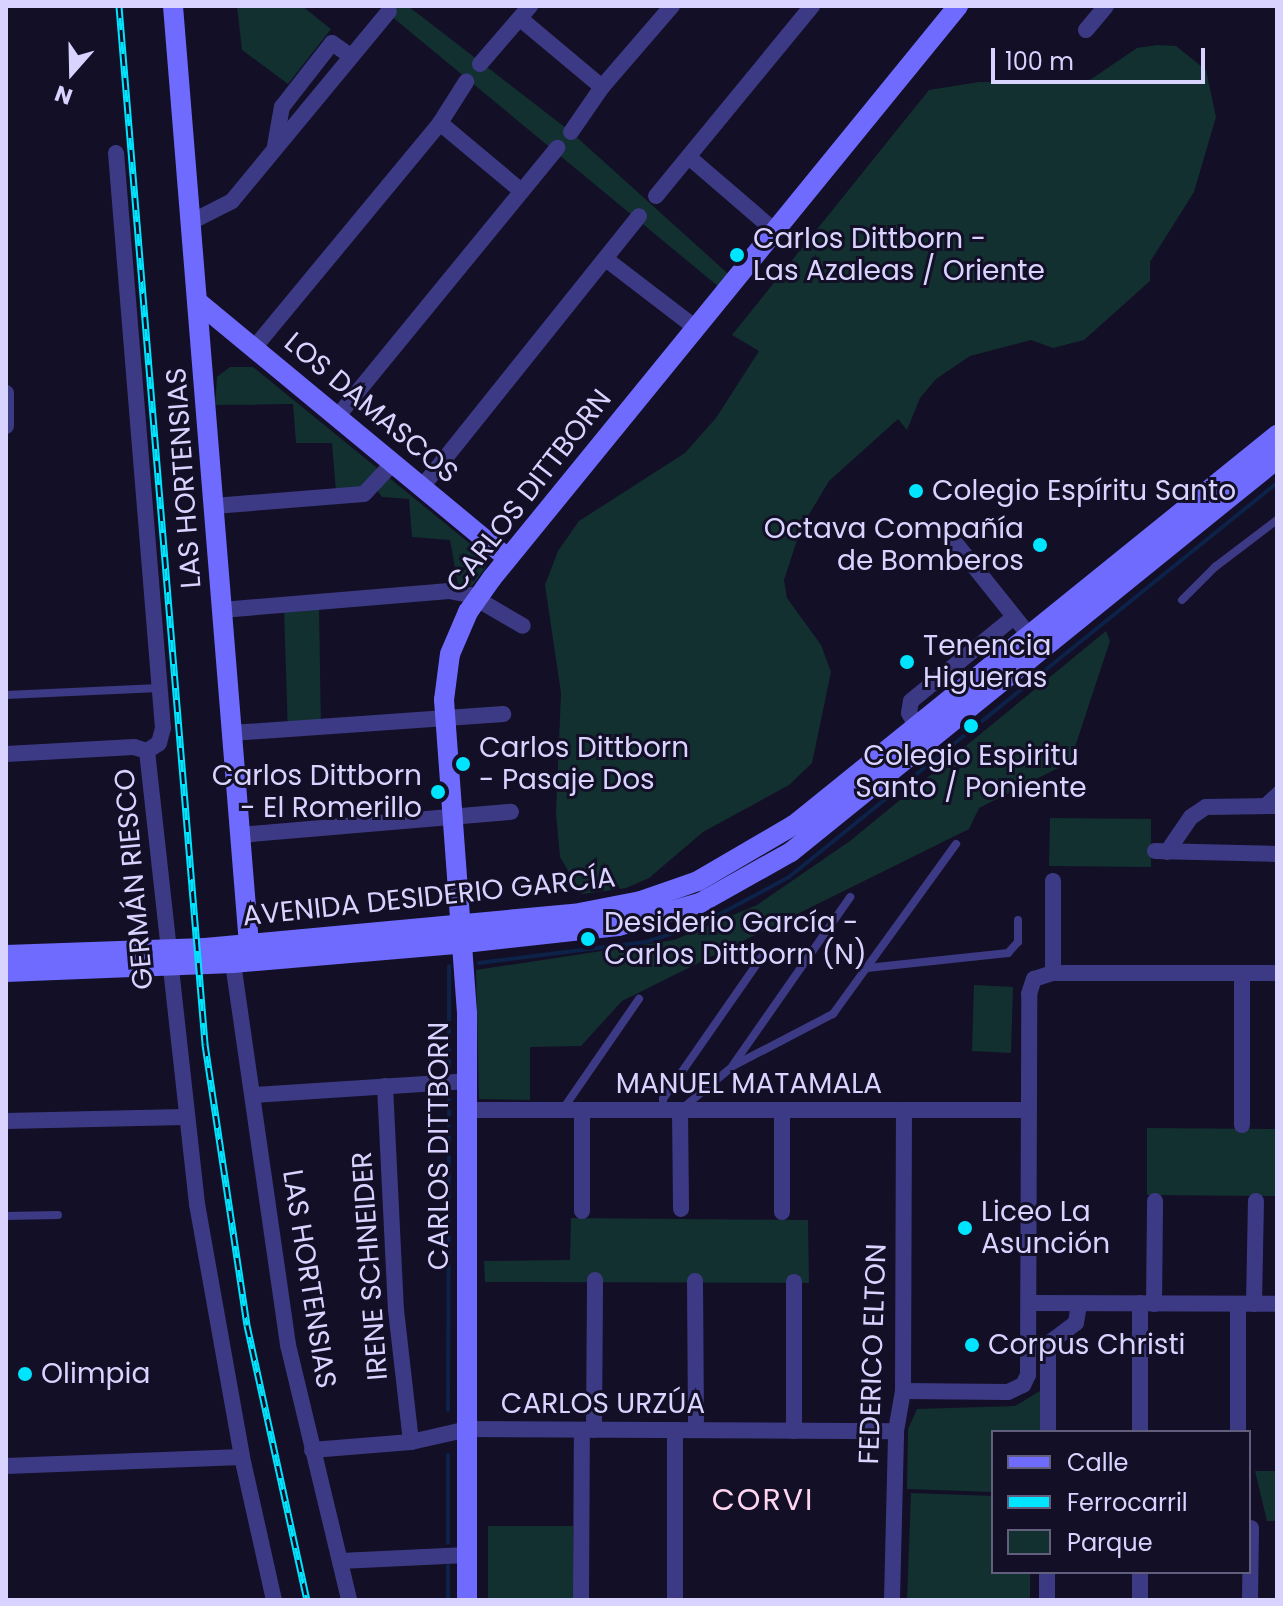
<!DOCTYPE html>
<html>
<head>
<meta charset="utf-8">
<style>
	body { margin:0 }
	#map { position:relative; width:1283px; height:1606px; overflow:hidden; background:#130f26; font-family:Poppins,sans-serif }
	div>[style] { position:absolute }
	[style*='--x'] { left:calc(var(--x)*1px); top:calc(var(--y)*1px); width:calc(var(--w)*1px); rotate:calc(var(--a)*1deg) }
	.green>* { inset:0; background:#12302f }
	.stream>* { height:4px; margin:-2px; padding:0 2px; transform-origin:2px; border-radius:2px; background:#0c2248 }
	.lane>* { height:8px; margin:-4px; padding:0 4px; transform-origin:4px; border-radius:4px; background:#3d3a85 }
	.street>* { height:16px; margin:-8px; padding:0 8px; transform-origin:8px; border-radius:8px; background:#3d3a85 }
	.secondary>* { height:20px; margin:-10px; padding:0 10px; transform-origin:10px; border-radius:10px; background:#6f6bff }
	.rail>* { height:7px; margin-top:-3.5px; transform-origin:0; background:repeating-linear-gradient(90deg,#130f26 0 12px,#00e5ff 0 24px); box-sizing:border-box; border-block:2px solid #00e5ff }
	.dots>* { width:22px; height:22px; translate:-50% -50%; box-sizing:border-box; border:4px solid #130f26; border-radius:50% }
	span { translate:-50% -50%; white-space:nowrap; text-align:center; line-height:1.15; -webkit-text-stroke:6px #130f26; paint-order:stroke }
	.poi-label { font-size:28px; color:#d9d4ff }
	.left { translate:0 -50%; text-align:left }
	.right { translate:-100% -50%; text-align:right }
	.street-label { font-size:28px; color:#d9d4ff }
	.neighbourhood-label { font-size:30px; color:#ffd6f0; letter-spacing:2px }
	.frame { position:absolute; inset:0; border:8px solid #d9d4ff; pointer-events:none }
	.legend { position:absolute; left:991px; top:1430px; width:260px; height:144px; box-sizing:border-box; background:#130f26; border:2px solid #625e7d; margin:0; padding:10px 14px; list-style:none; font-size:24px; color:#d9d4ff }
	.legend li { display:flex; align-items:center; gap:16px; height:40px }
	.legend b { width:40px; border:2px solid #625e7d }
	.north { position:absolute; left:32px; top:32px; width:80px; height:80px; -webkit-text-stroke:6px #130f26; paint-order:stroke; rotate:200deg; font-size:22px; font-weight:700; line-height:32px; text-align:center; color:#d9d4ff }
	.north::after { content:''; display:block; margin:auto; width:28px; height:36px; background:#d9d4ff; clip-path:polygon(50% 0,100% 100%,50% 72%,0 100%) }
	.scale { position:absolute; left:991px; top:48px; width:214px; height:36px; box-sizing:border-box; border:4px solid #d9d4ff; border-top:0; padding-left:10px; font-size:24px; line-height:28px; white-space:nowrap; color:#d9d4ff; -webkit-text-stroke:6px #130f26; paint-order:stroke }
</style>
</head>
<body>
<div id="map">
	<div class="green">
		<i style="clip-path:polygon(237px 6px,302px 6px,331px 29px,288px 84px,242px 50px)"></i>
		<i style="clip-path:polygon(379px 6px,408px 6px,571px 132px,735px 280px,725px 292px)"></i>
		<i style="clip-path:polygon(1157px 45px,1176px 46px,1206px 70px,1216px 117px,1194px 192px,1150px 262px,1150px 281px,1084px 340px,1053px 348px,1031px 340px,970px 356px,936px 379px,920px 398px,907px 430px,898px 419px,829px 481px,801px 528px,784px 580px,787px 598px,821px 645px,831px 672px,812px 763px,789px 785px,703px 832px,649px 878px,626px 888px,582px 894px,560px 857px,556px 814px,561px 693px,545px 585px,558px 551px,579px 521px,685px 453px,716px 418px,759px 351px,732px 335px,929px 90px,979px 82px,1084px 84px,1137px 48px)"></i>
		<i style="clip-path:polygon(230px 367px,253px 367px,479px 551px,486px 567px,472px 586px,458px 585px,450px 540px,412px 537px,409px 499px,382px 497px,376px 489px,336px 492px,332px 443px,296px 443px,293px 404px,215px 405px,217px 377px)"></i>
		<i style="clip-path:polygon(319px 607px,321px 733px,288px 735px,284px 609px)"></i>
		<i style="clip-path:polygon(1106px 631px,1110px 641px,1070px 762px,979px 808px,969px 829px,622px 1001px,581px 1046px,530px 1047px,530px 1100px,479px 1099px,476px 970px,674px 940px,757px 905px,850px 841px)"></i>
		<i style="clip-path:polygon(1050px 818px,1151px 819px,1151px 867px,1049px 866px)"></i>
		<i style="clip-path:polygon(974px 985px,1013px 987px,1011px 1053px,972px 1051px)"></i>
		<i style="clip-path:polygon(1147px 1128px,1277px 1129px,1277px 1196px,1147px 1195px)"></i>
		<i style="clip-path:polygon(571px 1218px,808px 1220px,809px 1283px,485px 1282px,484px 1261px,570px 1260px)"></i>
		<i style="clip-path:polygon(1043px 1389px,1042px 1432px,993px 1432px,993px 1492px,907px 1489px,908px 1429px,917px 1409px,1015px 1406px)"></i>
		<i style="clip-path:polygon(1255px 1471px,1277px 1471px,1277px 1521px,1267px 1521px)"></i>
		<i style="clip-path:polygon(911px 1493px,993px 1496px,993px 1572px,1030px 1572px,1030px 1600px,907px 1600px)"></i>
		<i style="clip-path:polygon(488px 1526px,573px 1526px,573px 1600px,488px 1600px)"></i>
	</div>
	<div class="stream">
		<i style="--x:479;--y:963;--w:168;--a:-7.2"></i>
		<i style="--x:646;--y:942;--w:60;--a:-18.4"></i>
		<i style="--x:703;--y:923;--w:98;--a:-28.1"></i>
		<i style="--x:789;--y:877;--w:627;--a:-38.92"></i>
		<i style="--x:449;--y:966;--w:104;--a:90"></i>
		<i style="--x:448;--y:1410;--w:316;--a:-89.8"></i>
		<i style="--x:448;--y:1455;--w:88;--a:90"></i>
		<i style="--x:448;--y:1566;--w:34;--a:90"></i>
	</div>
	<div class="lane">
		<i style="--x:1182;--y:600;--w:47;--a:-45"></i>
		<i style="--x:1215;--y:567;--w:78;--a:-37.2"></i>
		<i style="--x:6;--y:695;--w:153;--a:-2.6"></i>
		<i style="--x:1261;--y:805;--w:22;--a:-43"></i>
		<i style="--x:867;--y:968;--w:142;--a:-6.1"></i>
		<i style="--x:1008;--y:953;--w:15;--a:-48"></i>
		<i style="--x:1018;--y:942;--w:22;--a:-90"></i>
		<i style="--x:733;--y:1065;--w:205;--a:-55.1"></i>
		<i style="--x:684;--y:1107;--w:64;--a:-39.9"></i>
		<i style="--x:733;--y:1066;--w:113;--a:-27.5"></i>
		<i style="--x:833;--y:1014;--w:210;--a:-54.1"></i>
		<i style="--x:563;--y:1109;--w:134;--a:-55.4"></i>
		<i style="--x:663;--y:1110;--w:11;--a:-90"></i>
		<i style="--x:663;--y:1099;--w:175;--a:-55.2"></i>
		<i style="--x:6;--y:1216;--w:52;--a:-1.1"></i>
	</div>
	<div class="street">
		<i style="--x:523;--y:21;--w:103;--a:39.9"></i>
		<i style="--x:1086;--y:30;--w:31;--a:-50"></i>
		<i style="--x:480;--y:64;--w:77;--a:-49.2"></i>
		<i style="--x:440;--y:123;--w:103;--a:39.9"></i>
		<i style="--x:571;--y:132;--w:55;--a:-55.4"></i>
		<i style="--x:602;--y:87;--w:107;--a:-49.2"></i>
		<i style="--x:275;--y:146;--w:40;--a:-80"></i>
		<i style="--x:282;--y:107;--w:81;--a:-52"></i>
		<i style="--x:332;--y:43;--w:21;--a:35"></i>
		<i style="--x:116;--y:153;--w:577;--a:85.33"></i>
		<i style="--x:163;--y:728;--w:16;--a:105"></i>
		<i style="--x:159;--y:743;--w:14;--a:146"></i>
		<i style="--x:690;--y:158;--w:112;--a:40.7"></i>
		<i style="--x:656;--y:196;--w:246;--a:-50.6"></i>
		<i style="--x:191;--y:222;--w:46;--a:-27.1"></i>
		<i style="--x:232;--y:201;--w:246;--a:-50.4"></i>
		<i style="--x:607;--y:260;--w:112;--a:37.4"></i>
		<i style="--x:254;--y:348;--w:292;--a:-50.4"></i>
		<i style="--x:440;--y:123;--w:49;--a:-57.6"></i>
		<i style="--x:6;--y:393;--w:33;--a:90"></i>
		<i style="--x:337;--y:417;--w:348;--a:-50.7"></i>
		<i style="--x:422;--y:487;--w:347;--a:-51.3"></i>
		<i style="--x:214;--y:506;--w:150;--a:-4.6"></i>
		<i style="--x:364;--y:494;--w:42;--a:-46.9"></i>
		<i style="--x:957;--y:545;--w:127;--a:51.4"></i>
		<i style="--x:222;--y:610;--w:228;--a:-4.8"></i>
		<i style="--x:449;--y:591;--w:21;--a:11"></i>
		<i style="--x:470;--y:595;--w:61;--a:30.3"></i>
		<i style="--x:232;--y:733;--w:272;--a:-4"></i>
		<i style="--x:921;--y:734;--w:24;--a:-120"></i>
		<i style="--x:909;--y:713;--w:12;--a:-81"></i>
		<i style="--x:911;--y:701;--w:133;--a:-39.2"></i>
		<i style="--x:147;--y:751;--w:456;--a:83.7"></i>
		<i style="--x:197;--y:1204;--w:257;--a:79.9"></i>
		<i style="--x:242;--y:1457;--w:147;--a:77.4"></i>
		<i style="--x:6;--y:754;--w:128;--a:-3.1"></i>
		<i style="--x:134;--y:747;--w:14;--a:17"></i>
		<i style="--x:240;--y:835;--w:272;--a:-4.9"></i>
		<i style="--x:1155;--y:851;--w:122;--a:1.4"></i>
		<i style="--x:1167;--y:852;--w:42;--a:-55.6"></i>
		<i style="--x:1191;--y:817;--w:18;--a:-34"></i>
		<i style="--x:1206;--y:807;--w:71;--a:-0.8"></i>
		<i style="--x:233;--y:963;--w:386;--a:81.8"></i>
		<i style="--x:288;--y:1345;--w:262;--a:76.5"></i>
		<i style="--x:1053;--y:973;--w:92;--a:-90"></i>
		<i style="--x:385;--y:1086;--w:224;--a:87.2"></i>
		<i style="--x:396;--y:1310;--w:133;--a:83.5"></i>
		<i style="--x:253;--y:1095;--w:215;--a:-3.7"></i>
		<i style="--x:468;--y:1110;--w:561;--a:0"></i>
		<i style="--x:680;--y:1110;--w:99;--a:89.4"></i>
		<i style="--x:6;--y:1121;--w:178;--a:-1.3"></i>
		<i style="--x:1242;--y:1125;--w:152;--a:-90"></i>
		<i style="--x:582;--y:1211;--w:101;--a:-90"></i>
		<i style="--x:782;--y:1212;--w:102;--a:-90"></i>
		<i style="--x:695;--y:1281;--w:149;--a:89.6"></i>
		<i style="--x:1029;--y:1303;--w:248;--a:0.2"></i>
		<i style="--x:1140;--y:1303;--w:129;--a:90"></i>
		<i style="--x:1154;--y:1304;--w:103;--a:-89.4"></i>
		<i style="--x:1254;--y:1304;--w:103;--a:-88.9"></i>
		<i style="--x:903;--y:1391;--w:105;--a:0.5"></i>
		<i style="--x:1008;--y:1392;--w:17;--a:-25"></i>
		<i style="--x:1023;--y:1385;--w:11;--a:-63"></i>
		<i style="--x:1028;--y:1375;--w:381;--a:-89.8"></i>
		<i style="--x:1029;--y:994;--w:16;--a:-72"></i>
		<i style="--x:1034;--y:979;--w:20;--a:-18"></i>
		<i style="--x:1053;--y:973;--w:224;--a:0"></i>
		<i style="--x:594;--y:1430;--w:150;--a:-89.6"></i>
		<i style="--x:794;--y:1431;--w:149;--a:-90"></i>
		<i style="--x:1048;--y:1432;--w:88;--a:-90"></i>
		<i style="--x:1048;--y:1344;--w:35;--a:-37"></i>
		<i style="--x:1076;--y:1323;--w:20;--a:-81"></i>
		<i style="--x:1238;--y:1432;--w:128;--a:-90"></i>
		<i style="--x:312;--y:1450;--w:99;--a:-4.6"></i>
		<i style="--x:411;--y:1442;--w:58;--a:-12.8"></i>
		<i style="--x:468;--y:1429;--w:428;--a:0.3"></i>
		<i style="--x:6;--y:1466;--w:236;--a:-2.2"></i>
		<i style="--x:340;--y:1561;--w:127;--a:-2.7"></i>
		<i style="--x:1140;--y:1572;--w:28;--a:90"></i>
		<i style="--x:581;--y:1600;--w:170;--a:-89.7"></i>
		<i style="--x:675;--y:1600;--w:170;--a:-90"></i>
		<i style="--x:892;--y:1600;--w:169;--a:-88.6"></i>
		<i style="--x:896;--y:1431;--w:41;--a:-80.1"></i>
		<i style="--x:903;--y:1391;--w:281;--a:-89.8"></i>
		<i style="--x:1047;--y:1600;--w:28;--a:-90"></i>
		<i style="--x:1250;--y:1600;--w:72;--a:-89.2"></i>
	</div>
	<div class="secondary">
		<i style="--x:173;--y:6;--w:942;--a:85.37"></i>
		<i style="--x:198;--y:302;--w:402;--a:39.6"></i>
		<i style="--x:6;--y:955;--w:199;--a:-2"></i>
		<i style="--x:205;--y:948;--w:371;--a:-5.3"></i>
		<i style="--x:574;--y:914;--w:68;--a:-11"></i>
		<i style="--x:641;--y:901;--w:60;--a:-19.3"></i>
		<i style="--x:698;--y:881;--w:111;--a:-30.3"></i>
		<i style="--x:794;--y:825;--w:621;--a:-38.92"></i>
		<i style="--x:6;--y:972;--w:227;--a:-2.3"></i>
		<i style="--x:233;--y:963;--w:232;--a:-4.9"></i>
		<i style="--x:464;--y:943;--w:155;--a:-6.3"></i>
		<i style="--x:618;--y:926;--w:85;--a:-15.7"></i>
		<i style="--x:700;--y:903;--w:104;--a:-29.3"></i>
		<i style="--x:791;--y:852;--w:625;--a:-38.96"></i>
		<i style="--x:467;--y:1600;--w:587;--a:-90"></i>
		<i style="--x:467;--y:1013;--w:314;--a:-94.2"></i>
		<i style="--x:444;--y:700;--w:46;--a:-82.6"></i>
		<i style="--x:450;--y:654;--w:46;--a:-66.8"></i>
		<i style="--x:468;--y:612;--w:42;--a:-54.8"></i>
		<i style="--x:492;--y:578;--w:738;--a:-50.83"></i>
	</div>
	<div class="rail">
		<i style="--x:119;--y:6;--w:1042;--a:85.26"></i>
		<i style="--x:205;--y:1044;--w:284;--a:81.5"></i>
		<i style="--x:247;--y:1325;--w:281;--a:77.7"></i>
	</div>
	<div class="dots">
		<i style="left:737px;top:255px;background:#00e5ff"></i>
		<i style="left:916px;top:491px;background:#00e5ff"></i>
		<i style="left:1040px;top:545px;background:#00e5ff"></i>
		<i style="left:907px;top:662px;background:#00e5ff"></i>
		<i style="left:971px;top:726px;background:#00e5ff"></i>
		<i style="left:463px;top:764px;background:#00e5ff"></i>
		<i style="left:438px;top:792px;background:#00e5ff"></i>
		<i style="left:588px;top:939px;background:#00e5ff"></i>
		<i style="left:965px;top:1228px;background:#00e5ff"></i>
		<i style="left:972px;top:1345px;background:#00e5ff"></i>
		<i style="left:25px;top:1374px;background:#00e5ff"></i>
	</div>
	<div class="poi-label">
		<span class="left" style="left:753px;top:255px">Carlos Dittborn -<br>Las Azaleas / Oriente</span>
		<span class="left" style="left:932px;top:491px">Colegio Espíritu Santo</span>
		<span class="right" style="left:1024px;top:545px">Octava Compañía<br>de Bomberos</span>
		<span class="left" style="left:923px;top:662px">Tenencia<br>Higueras</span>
		<span class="left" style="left:479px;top:764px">Carlos Dittborn<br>- Pasaje Dos</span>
		<span style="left:971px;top:772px">Colegio Espiritu<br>Santo / Poniente</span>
		<span class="right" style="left:422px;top:792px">Carlos Dittborn<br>- El Romerillo</span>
		<span class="left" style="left:604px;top:939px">Desiderio García -<br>Carlos Dittborn (N)</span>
		<span class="left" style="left:981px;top:1228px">Liceo La<br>Asunción</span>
		<span class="left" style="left:988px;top:1345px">Corpus Christi</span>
		<span class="left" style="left:41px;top:1374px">Olimpia</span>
	</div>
	<div class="street-label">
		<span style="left:371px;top:408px;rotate:40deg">LOS DAMASCOS</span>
		<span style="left:184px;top:478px;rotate:-94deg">LAS HORTENSIAS</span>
		<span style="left:529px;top:491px;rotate:-52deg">CARLOS DITTBORN</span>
		<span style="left:134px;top:879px;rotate:-95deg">GERMÁN RIESCO</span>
		<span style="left:429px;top:897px;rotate:-6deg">AVENIDA DESIDERIO GARCÍA</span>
		<span style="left:749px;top:1084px">MANUEL MATAMALA</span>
		<span style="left:439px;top:1146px;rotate:-90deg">CARLOS DITTBORN</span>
		<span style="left:370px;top:1266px;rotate:-94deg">IRENE SCHNEIDER</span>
		<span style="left:309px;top:1279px;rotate:81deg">LAS HORTENSIAS</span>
		<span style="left:873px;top:1354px;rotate:-88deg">FEDERICO ELTON</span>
		<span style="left:603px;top:1404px">CARLOS URZÚA</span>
	</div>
	<div class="neighbourhood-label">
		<span style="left:763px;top:1500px">CORVI</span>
	</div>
	<div class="frame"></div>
	<ul class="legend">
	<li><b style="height:10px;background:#6f6bff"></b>Calle</li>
	<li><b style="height:10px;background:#00e5ff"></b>Ferrocarril</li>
	<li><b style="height:22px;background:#12302f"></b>Parque</li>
	</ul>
	<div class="north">N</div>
	<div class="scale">100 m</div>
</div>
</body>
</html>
